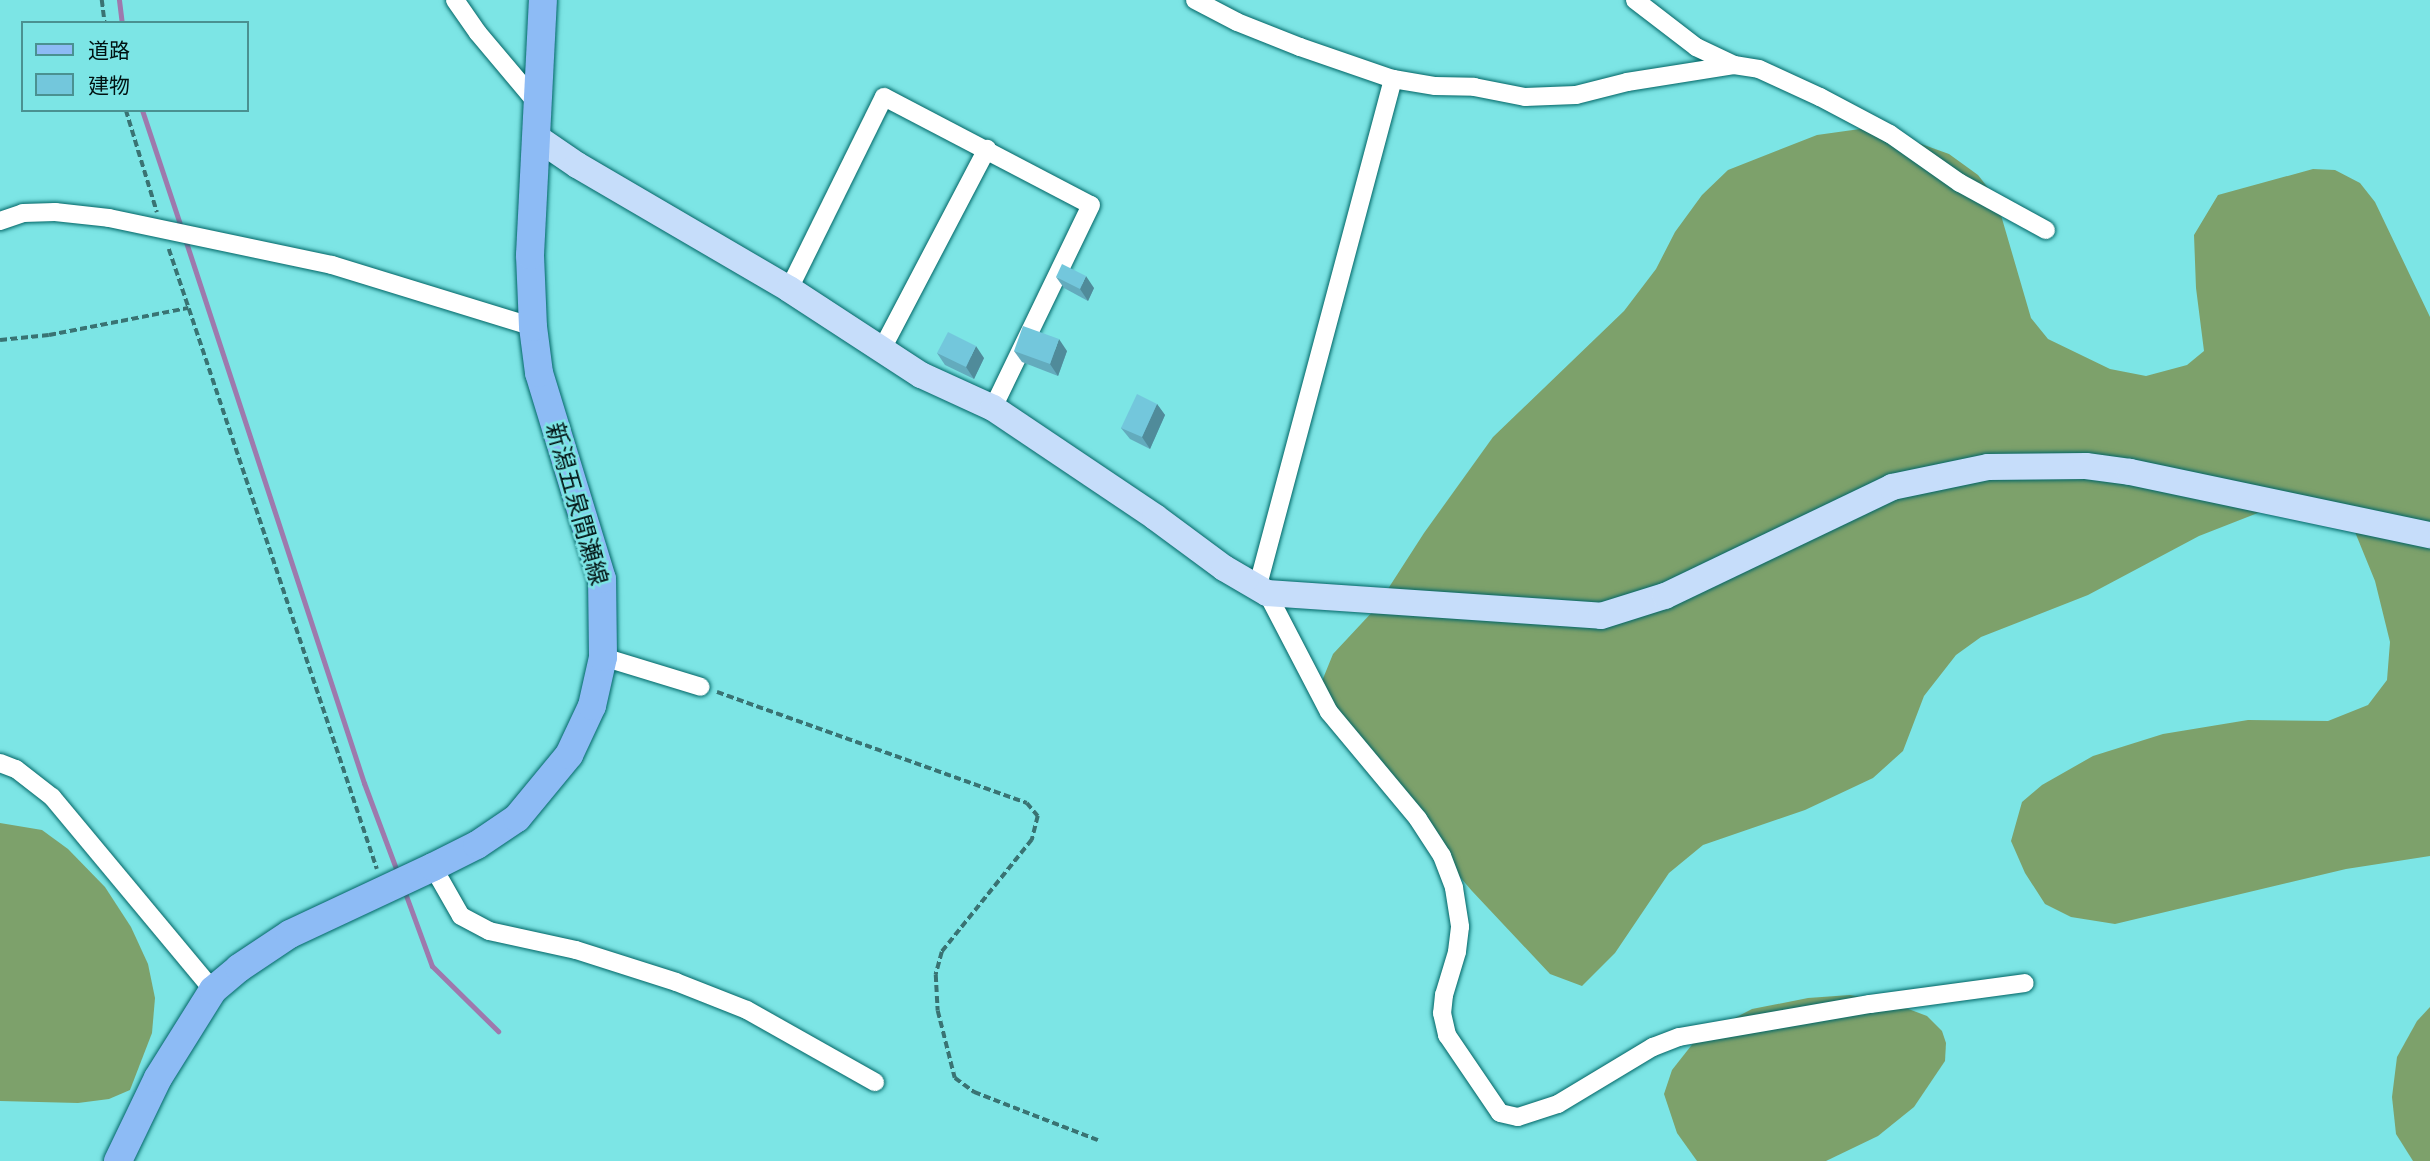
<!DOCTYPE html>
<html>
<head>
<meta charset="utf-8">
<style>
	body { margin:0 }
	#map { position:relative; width:2430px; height:1161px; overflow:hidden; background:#7ce5e5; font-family:Poppins,"Noto Sans JP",sans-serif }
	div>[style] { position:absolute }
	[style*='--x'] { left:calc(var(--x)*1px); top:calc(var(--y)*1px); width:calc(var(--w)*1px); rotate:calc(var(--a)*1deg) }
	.forest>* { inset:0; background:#7da16b }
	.stream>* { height:5px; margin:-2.5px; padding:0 2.5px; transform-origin:2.5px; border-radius:2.5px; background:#9e79ad }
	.path>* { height:3.5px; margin-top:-1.75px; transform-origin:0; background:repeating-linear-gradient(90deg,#397373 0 7px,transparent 0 10.5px) }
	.roads { filter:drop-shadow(0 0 2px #006566) drop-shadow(0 0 2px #006566) }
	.street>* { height:18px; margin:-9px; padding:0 9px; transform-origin:9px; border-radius:9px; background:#fff }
	.secondary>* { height:26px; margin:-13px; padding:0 13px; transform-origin:13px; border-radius:13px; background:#c6ddfa }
	.primary>* { height:28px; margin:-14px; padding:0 14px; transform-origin:14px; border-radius:14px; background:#8dbbf5 }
	.wall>* { inset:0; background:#63abbd }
	.shaded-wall>* { inset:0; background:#508b9a }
	.building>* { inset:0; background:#73c7dc }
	span { translate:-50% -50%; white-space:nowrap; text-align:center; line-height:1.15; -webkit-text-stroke:5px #7ce5e5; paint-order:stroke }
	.street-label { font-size:24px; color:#001212 }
	.legend { position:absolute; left:21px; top:21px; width:228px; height:91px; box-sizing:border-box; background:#7ce5e5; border:2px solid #4a9191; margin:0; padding:9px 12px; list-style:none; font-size:21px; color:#001212 }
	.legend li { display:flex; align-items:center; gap:14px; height:35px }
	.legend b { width:35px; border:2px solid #4a9191 }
</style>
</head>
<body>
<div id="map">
	<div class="forest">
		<i style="clip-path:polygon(1860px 129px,1913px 141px,1949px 154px,1978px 175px,1996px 198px,2031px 318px,2048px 339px,2110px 369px,2146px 376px,2187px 365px,2204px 351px,2196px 288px,2194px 235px,2218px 195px,2313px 169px,2335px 170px,2360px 183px,2375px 202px,2430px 317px,2430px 856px,2346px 869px,2115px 924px,2071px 917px,2045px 904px,2025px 873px,2011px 841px,2022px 802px,2042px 785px,2093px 756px,2163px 734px,2248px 720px,2328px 721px,2368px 705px,2387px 680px,2390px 642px,2375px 581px,2355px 532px,2268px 509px,2199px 536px,2088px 595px,1981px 637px,1956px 655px,1924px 696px,1903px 751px,1873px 778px,1805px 810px,1703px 845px,1669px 873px,1615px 953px,1582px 986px,1550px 974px,1472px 891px,1331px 727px,1322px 681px,1333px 654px,1375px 609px,1424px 533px,1493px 437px,1624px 311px,1656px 269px,1675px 232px,1702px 195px,1728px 170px,1817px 135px)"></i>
		<i style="clip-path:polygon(0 823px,42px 830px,68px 849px,105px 887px,131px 927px,148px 964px,155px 998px,152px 1033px,130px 1090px,109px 1099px,78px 1103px,0 1101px)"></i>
		<i style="clip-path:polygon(1850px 995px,1890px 1002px,1927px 1016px,1942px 1031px,1946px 1043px,1945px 1061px,1914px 1107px,1878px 1136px,1826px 1161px,1697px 1161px,1677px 1133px,1664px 1094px,1672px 1070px,1698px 1037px,1752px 1009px,1808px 998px)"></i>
		<i style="clip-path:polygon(2430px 1007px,2430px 1161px,2413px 1161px,2396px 1134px,2392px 1097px,2397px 1057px,2417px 1021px)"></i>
	</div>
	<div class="stream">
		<i style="--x:119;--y:0;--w:23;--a:83"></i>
		<i style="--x:142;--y:110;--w:126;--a:71.6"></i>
		<i style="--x:185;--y:239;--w:573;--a:71.79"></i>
		<i style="--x:364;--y:783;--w:97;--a:69.5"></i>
		<i style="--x:404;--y:890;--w:81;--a:69.8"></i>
		<i style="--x:432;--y:966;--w:93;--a:44.6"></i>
	</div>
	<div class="path">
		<i style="--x:102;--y:0;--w:23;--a:83"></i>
		<i style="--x:126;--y:110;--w:107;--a:73.1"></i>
		<i style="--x:169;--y:249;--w:654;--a:71.45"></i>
		<i style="--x:0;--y:340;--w:49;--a:-5.8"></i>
		<i style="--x:49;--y:335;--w:142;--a:-11"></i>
		<i style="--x:717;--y:692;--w:329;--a:19.7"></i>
		<i style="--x:1027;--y:803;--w:17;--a:50"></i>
		<i style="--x:1038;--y:816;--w:25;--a:104"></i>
		<i style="--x:1032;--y:840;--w:144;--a:128.8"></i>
		<i style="--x:942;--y:952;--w:24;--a:105"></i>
		<i style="--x:936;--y:975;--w:36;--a:87"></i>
		<i style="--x:938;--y:1011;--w:69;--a:75.8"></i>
		<i style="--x:955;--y:1078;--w:24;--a:36"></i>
		<i style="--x:974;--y:1092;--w:133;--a:21.2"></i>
	</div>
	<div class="roads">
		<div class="street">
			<i style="--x:455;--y:0;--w:40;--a:55.1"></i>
			<i style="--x:478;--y:33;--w:92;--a:49.9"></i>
			<i style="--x:1195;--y:0;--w:47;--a:27.6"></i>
			<i style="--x:1237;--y:22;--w:68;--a:21.6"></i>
			<i style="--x:1300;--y:47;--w:98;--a:19"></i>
			<i style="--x:1635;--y:0;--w:77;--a:37.6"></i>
			<i style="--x:1696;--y:47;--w:42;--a:25.3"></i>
			<i style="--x:1734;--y:65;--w:25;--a:9"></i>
			<i style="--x:1759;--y:69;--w:67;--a:24.7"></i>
			<i style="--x:1820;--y:97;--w:79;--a:27.9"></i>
			<i style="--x:1890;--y:134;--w:85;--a:35"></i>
			<i style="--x:1960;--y:183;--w:98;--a:28.7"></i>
			<i style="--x:0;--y:221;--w:24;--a:-19"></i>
			<i style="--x:23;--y:213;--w:32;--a:-2"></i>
			<i style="--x:55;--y:212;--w:54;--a:6.3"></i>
			<i style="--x:109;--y:218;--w:228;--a:11.9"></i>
			<i style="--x:332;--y:265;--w:210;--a:17.1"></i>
			<i style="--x:789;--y:289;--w:214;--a:-63.7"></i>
			<i style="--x:884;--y:97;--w:233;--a:27.6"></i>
			<i style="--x:1091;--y:205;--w:225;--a:115.8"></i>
			<i style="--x:883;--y:347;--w:224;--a:-62.3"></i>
			<i style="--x:1258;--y:585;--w:524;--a:-75.06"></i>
			<i style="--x:1393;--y:79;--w:43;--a:9.5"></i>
			<i style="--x:1435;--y:86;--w:39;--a:1"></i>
			<i style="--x:1474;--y:87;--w:52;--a:11.1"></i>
			<i style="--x:1525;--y:97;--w:51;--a:-2.2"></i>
			<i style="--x:1576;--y:95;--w:53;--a:-14.3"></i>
			<i style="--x:1627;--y:82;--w:108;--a:-9"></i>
			<i style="--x:1267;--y:593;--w:134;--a:62.5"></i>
			<i style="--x:1329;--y:712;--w:139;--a:50.2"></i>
			<i style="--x:1418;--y:819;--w:44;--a:57"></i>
			<i style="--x:1442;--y:856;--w:34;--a:69"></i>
			<i style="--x:1454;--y:888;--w:39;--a:81"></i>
			<i style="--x:1460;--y:927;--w:25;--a:97"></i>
			<i style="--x:1457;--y:952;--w:45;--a:106.8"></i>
			<i style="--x:1444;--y:995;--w:18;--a:96"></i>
			<i style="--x:1442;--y:1013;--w:23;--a:77"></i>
			<i style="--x:1447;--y:1035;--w:94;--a:55.8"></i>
			<i style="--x:1500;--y:1113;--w:18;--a:13"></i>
			<i style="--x:1518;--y:1117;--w:42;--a:-18"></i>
			<i style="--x:1558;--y:1104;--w:111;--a:-31"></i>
			<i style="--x:1653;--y:1047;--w:28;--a:-21"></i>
			<i style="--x:1679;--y:1037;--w:194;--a:-9.8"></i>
			<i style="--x:1870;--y:1004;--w:156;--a:-7.7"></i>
			<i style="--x:603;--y:657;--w:102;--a:17"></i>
			<i style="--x:0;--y:763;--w:17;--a:21"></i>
			<i style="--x:16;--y:769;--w:46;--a:37.9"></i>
			<i style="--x:52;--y:797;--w:251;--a:50.2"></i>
			<i style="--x:433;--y:867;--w:56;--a:60.3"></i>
			<i style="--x:461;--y:916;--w:32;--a:28"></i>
			<i style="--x:489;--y:931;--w:89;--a:12.3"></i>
			<i style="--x:576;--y:950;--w:105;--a:17.7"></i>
			<i style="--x:676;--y:982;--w:76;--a:21.5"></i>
			<i style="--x:747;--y:1010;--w:147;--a:29.4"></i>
		</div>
		<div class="secondary">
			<i style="--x:536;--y:137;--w:50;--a:34.3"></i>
			<i style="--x:577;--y:165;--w:246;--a:30.3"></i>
			<i style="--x:789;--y:289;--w:158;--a:33.1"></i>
			<i style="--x:921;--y:375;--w:79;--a:24.6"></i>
			<i style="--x:993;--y:408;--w:195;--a:33.9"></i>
			<i style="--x:1155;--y:517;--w:86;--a:36.5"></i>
			<i style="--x:1224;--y:568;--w:50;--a:30.2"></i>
			<i style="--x:1267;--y:593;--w:335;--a:3.9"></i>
			<i style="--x:1601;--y:616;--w:67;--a:-17.4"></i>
			<i style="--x:1665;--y:596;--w:252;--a:-25.6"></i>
			<i style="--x:1892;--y:487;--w:98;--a:-11.8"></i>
			<i style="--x:1988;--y:467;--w:98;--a:-0.6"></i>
			<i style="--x:2086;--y:466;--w:44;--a:7.8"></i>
			<i style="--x:2130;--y:472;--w:307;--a:11.9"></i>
		</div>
		<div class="primary">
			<i style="--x:118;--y:1161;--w:92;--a:-64.3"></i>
			<i style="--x:158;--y:1078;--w:104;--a:-58"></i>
			<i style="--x:213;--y:990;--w:34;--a:-40"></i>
			<i style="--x:239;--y:968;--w:61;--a:-33.7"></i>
			<i style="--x:290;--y:934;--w:158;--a:-25.1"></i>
			<i style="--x:433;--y:867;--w:49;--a:-26.6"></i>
			<i style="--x:477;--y:845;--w:48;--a:-34"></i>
			<i style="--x:517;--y:818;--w:82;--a:-50.5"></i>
			<i style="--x:569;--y:755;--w:54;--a:-64.9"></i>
			<i style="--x:592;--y:706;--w:50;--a:-77.3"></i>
			<i style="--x:603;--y:657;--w:78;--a:-90.7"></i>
			<i style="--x:602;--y:579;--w:215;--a:-107"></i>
			<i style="--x:539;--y:373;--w:46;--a:-97.4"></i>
			<i style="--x:533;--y:327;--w:72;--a:-92.4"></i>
			<i style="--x:530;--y:255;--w:255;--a:-87.1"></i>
		</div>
	</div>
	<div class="wall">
		<i style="clip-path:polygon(1056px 277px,1094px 288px,1088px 301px,1064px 288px)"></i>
		<i style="clip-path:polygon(1014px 351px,1067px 351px,1058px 376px,1022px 362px)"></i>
		<i style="clip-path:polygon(937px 353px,984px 358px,974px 379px,945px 365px)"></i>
		<i style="clip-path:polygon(1157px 404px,1165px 415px,1150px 449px,1130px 439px,1121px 428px)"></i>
	</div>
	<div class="shaded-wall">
		<i style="clip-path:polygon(1086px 276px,1094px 288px,1088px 301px,1080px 289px)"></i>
		<i style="clip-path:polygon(1059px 339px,1067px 351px,1058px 376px,1050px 364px)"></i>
		<i style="clip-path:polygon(976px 346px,984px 358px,974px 379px,966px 367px)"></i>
		<i style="clip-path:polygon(1157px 404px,1165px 415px,1150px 449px,1142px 437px)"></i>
	</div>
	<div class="building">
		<i style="clip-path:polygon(1062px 264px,1086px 276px,1080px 289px,1056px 277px)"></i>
		<i style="clip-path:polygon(1023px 326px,1059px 339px,1050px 364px,1014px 351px)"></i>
		<i style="clip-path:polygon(948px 332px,976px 346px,966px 367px,937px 353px)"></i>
		<i style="clip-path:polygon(1137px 394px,1157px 404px,1142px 437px,1121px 428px)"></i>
	</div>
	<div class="street-label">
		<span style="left:577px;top:504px;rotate:74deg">新潟五泉間瀬線</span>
	</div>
	<ul class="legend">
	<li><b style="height:9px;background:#8dbbf5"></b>道路</li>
	<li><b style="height:19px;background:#73c7dc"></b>建物</li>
	</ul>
</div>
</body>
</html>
